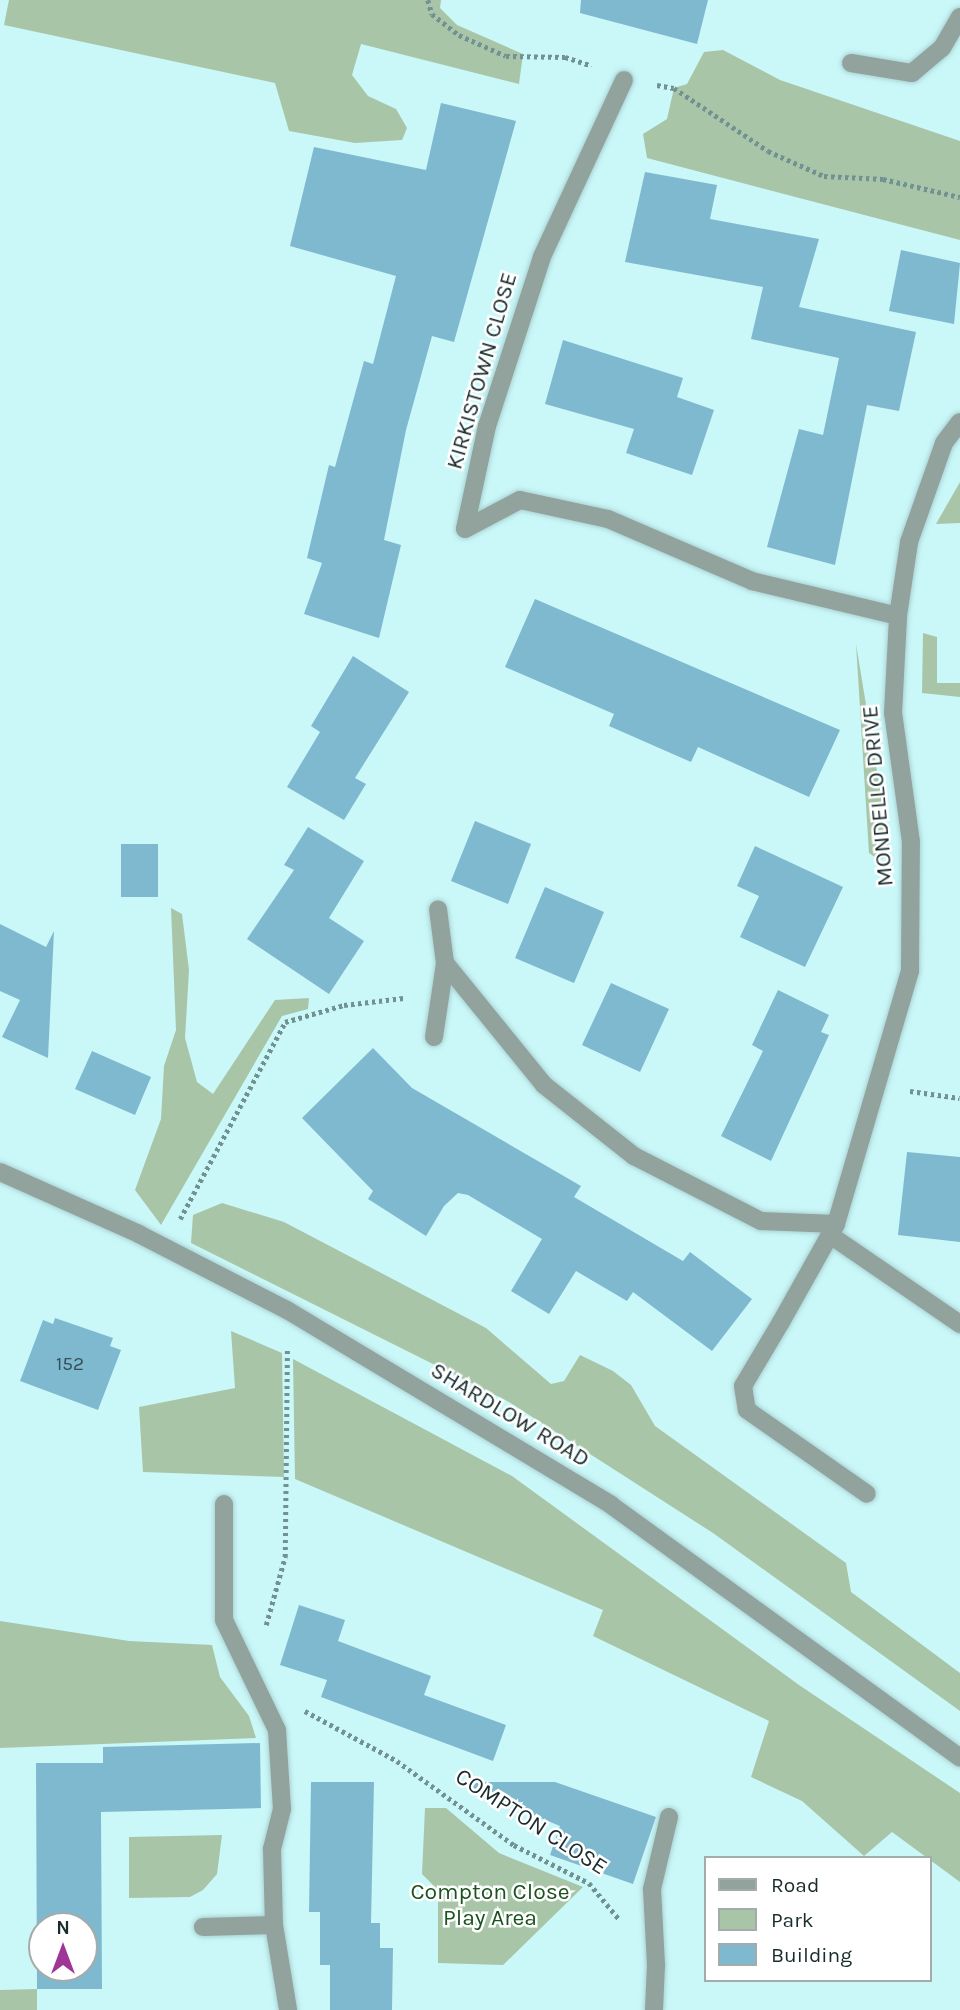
<!DOCTYPE html>
<html>
<head>
<meta charset="utf-8">
<style>
	body { margin:0 }
	#map { position:relative; width:960px; height:2010px; overflow:hidden; background:#caf7f8; font-family:Karla,sans-serif }
	div>[style] { position:absolute }
	[style*='--x'] { left:calc(var(--x)*1px); top:calc(var(--y)*1px); width:calc(var(--w)*1px); rotate:calc(var(--a)*1deg) }
	.green>* { inset:0; background:#a8c5a8 }
	.building>* { inset:0; background:#7fb9d0 }
	.path>* { height:4.5px; margin-top:-2.25px; transform-origin:0; background:repeating-linear-gradient(90deg,#729192 0 3.5px,transparent 0 7px) }
	.roads { filter:drop-shadow(0 0 2px #aad2d3) drop-shadow(0 0 2px #aad2d3) }
	.service>* { height:18px; margin:-9px; padding:0 9px; transform-origin:9px; border-radius:9px; background:#92a29c }
	.minor>* { height:18px; margin:-9px; padding:0 9px; transform-origin:9px; border-radius:9px; background:#92a29c }
	.tertiary>* { height:18px; margin:-9px; padding:0 9px; transform-origin:9px; border-radius:9px; background:#92a29c }
	span { translate:-50% -50%; white-space:nowrap; text-align:center; line-height:1.15; -webkit-text-stroke:5px #fff; paint-order:stroke }
	.number-label { font-size:19px; color:#344f56 }
	.number-label span { -webkit-text-stroke-width:0 }
	.street-label { font-size:23px; color:#1b2c2d }
	.park-label { font-size:23px; color:#1b5220 }
	.legend { position:absolute; left:704px; top:1856px; width:228px; height:126px; box-sizing:border-box; background:#fff; border:2px solid #a4abab; margin:0; padding:9px 12px; list-style:none; font-size:21px; color:#1b2c2d }
	.legend li { display:flex; align-items:center; gap:14px; height:35px }
	.legend b { width:35px; border:2px solid #a4abab }
	.north { position:absolute; left:28px; top:1912px; width:70px; height:70px; box-sizing:border-box; background:#fff; border:2px solid #a4abab; border-radius:50%; rotate:0deg; font-size:19px; font-weight:700; line-height:28px; text-align:center; color:#1b2c2d }
	.north::after { content:''; display:block; margin:auto; width:24px; height:32px; background:#9f3597; clip-path:polygon(50% 0,100% 100%,50% 72%,0 100%) }
</style>
</head>
<body>
<div id="map">
	<div class="green">
		<i style="clip-path:polygon(9px 0,441px 0,440px 8px,457px 25px,523px 54px,519px 84px,361px 44px,352px 75px,368px 96px,396px 109px,407px 128px,402px 140px,355px 143px,289px 131px,275px 83px,4px 25px)"></i>
		<i style="clip-path:polygon(723px 50px,780px 80px,960px 141px,960px 240px,647px 158px,643px 134px,667px 119px,674px 88px,687px 84px,704px 52px)"></i>
		<i style="clip-path:polygon(960px 482px,960px 523px,936px 524px)"></i>
		<i style="clip-path:polygon(923px 633px,937px 637px,937px 683px,960px 683px,960px 697px,922px 693px)"></i>
		<i style="clip-path:polygon(856px 644px,888px 838px,889px 856px,879px 860px,869px 853px)"></i>
		<i style="clip-path:polygon(171px 908px,182px 914px,189px 970px,185px 1038px,197px 1082px,213px 1094px,275px 1000px,309px 998px,308px 1009px,282px 1016px,161px 1225px,135px 1190px,161px 1119px,164px 1066px,176px 1030px)"></i>
		<i style="clip-path:polygon(222px 1203px,284px 1222px,486px 1328px,551px 1384px,564px 1381px,580px 1355px,613px 1371px,631px 1385px,655px 1426px,846px 1563px,851px 1592px,960px 1673px,960px 1711px,713px 1533px,509px 1402px,191px 1243px,193px 1215px)"></i>
		<i style="clip-path:polygon(231px 1331px,282px 1353px,284px 1477px,143px 1472px,139px 1407px,235px 1388px)"></i>
		<i style="clip-path:polygon(293px 1359px,512px 1476px,799px 1685px,960px 1793px,960px 1882px,892px 1832px,864px 1856px,802px 1801px,751px 1777px,769px 1721px,593px 1636px,603px 1610px,295px 1479px)"></i>
		<i style="clip-path:polygon(0 1621px,129px 1641px,212px 1645px,220px 1677px,249px 1716px,256px 1738px,0 1748px)"></i>
		<i style="clip-path:polygon(425px 1808px,446px 1808px,499px 1853px,583px 1887px,503px 1965px,438px 1963px,438px 1890px,422px 1874px)"></i>
		<i style="clip-path:polygon(222px 1835px,217px 1874px,203px 1890px,190px 1897px,129px 1898px,129px 1837px)"></i>
		<i style="clip-path:polygon(37px 1989px,37px 2010px,0 2010px,0 1990px)"></i>
	</div>
	<div class="building">
		<i style="clip-path:polygon(581px 0,708px 0,697px 44px,580px 13px)"></i>
		<i style="clip-path:polygon(441px 103px,516px 121px,454px 342px,432px 336px,406px 430px,384px 540px,401px 545px,379px 638px,304px 614px,322px 563px,307px 558px,329px 465px,335px 467px,364px 361px,373px 364px,396px 276px,290px 246px,314px 147px,426px 170px)"></i>
		<i style="clip-path:polygon(645px 172px,717px 185px,710px 219px,819px 239px,799px 307px,916px 332px,899px 411px,867px 405px,835px 565px,767px 547px,799px 429px,823px 435px,839px 358px,751px 339px,763px 287px,625px 262px)"></i>
		<i style="clip-path:polygon(901px 250px,960px 263px,954px 324px,889px 311px)"></i>
		<i style="clip-path:polygon(563px 340px,683px 378px,677px 397px,714px 410px,692px 475px,626px 453px,634px 429px,545px 404px)"></i>
		<i style="clip-path:polygon(535px 599px,840px 730px,809px 797px,698px 747px,691px 762px,609px 726px,614px 714px,505px 667px)"></i>
		<i style="clip-path:polygon(353px 656px,409px 692px,355px 778px,366px 784px,344px 820px,287px 787px,320px 732px,311px 726px)"></i>
		<i style="clip-path:polygon(475px 821px,531px 844px,508px 904px,451px 881px)"></i>
		<i style="clip-path:polygon(308px 827px,364px 861px,329px 918px,364px 941px,329px 994px,247px 939px,294px 870px,284px 865px)"></i>
		<i style="clip-path:polygon(121px 844px,158px 844px,158px 897px,121px 897px)"></i>
		<i style="clip-path:polygon(755px 846px,843px 887px,805px 967px,740px 937px,759px 896px,737px 886px)"></i>
		<i style="clip-path:polygon(545px 887px,604px 912px,574px 983px,515px 958px)"></i>
		<i style="clip-path:polygon(0 924px,46px 947px,54px 931px,48px 1058px,2px 1037px,20px 1000px,0 991px)"></i>
		<i style="clip-path:polygon(611px 983px,669px 1009px,640px 1072px,582px 1045px)"></i>
		<i style="clip-path:polygon(778px 990px,829px 1015px,821px 1032px,829px 1035px,771px 1161px,721px 1136px,763px 1051px,752px 1045px)"></i>
		<i style="clip-path:polygon(373px 1048px,412px 1088px,581px 1186px,574px 1197px,683px 1261px,690px 1252px,752px 1299px,712px 1351px,633px 1292px,627px 1301px,576px 1271px,549px 1314px,511px 1291px,542px 1239px,468px 1195px,458px 1193px,444px 1206px,426px 1236px,368px 1199px,373px 1191px,302px 1118px)"></i>
		<i style="clip-path:polygon(92px 1051px,151px 1077px,135px 1115px,75px 1089px)"></i>
		<i style="clip-path:polygon(907px 1152px,960px 1157px,960px 1242px,898px 1235px)"></i>
		<i style="clip-path:polygon(55px 1318px,113px 1338px,110px 1346px,121px 1350px,98px 1410px,20px 1381px,43px 1320px,53px 1324px)"></i>
		<i style="clip-path:polygon(299px 1605px,345px 1620px,338px 1641px,431px 1676px,424px 1695px,506px 1725px,493px 1761px,321px 1697px,327px 1680px,280px 1665px)"></i>
		<i style="clip-path:polygon(evenodd,260px 1743px,261px 1808px,101px 1812px,102px 1989px,37px 1989px,36px 1763px,103px 1763px,103px 1747px,260px 1743px,42px 1926px,84px 1926px,84px 1968px,42px 1968px,42px 1926px)"></i>
		<i style="clip-path:polygon(311px 1782px,374px 1782px,371px 1923px,380px 1923px,380px 1948px,393px 1948px,392px 2010px,330px 2010px,330px 1965px,320px 1965px,320px 1912px,309px 1912px)"></i>
		<i style="clip-path:polygon(454px 1782px,555px 1782px,656px 1817px,633px 1884px,550px 1855px,560px 1826px)"></i>
	</div>
	<div class="path">
		<i style="--x:428;--y:0;--w:15;--a:74"></i>
		<i style="--x:432;--y:14;--w:34;--a:38"></i>
		<i style="--x:459;--y:35;--w:51;--a:24.1"></i>
		<i style="--x:506;--y:56;--w:59;--a:1"></i>
		<i style="--x:565;--y:57;--w:28;--a:18"></i>
		<i style="--x:657;--y:85;--w:17;--a:10"></i>
		<i style="--x:674;--y:88;--w:113;--a:33.8"></i>
		<i style="--x:768;--y:151;--w:61;--a:24.1"></i>
		<i style="--x:824;--y:176;--w:59;--a:2.9"></i>
		<i style="--x:883;--y:179;--w:79;--a:13.2"></i>
		<i style="--x:910;--y:1091;--w:50;--a:8"></i>
		<i style="--x:180;--y:1219;--w:223;--a:-61.9"></i>
		<i style="--x:285;--y:1022;--w:61;--a:-16.1"></i>
		<i style="--x:344;--y:1005;--w:60;--a:-6.7"></i>
		<i style="--x:266;--y:1625;--w:71;--a:-74.4"></i>
		<i style="--x:285;--y:1557;--w:208;--a:-89.4"></i>
		<i style="--x:305;--y:1711;--w:105;--a:28.5"></i>
		<i style="--x:397;--y:1761;--w:144;--a:35.7"></i>
		<i style="--x:514;--y:1845;--w:84;--a:26.9"></i>
		<i style="--x:589;--y:1883;--w:47;--a:50.2"></i>
	</div>
	<div class="roads">
		<div class="service">
			<i style="--x:851;--y:63;--w:62;--a:9.3"></i>
			<i style="--x:912;--y:73;--w:39;--a:-40"></i>
			<i style="--x:942;--y:48;--w:36;--a:-60"></i>
			<i style="--x:830;--y:1235;--w:158;--a:34.4"></i>
			<i style="--x:781;--y:1322;--w:74;--a:120.7"></i>
			<i style="--x:743;--y:1386;--w:24;--a:81"></i>
			<i style="--x:747;--y:1410;--w:146;--a:35"></i>
			<i style="--x:224;--y:1504;--w:116;--a:90"></i>
			<i style="--x:224;--y:1620;--w:122;--a:64.3"></i>
			<i style="--x:277;--y:1730;--w:79;--a:86.4"></i>
			<i style="--x:282;--y:1809;--w:41;--a:104"></i>
			<i style="--x:656;--y:1965;--w:76;--a:-93"></i>
			<i style="--x:652;--y:1889;--w:74;--a:-76.7"></i>
		</div>
		<div class="minor">
			<i style="--x:624;--y:80;--w:195;--a:114.9"></i>
			<i style="--x:542;--y:257;--w:178;--a:108"></i>
			<i style="--x:487;--y:426;--w:105;--a:102.1"></i>
			<i style="--x:465;--y:529;--w:62;--a:-27.8"></i>
			<i style="--x:520;--y:500;--w:90;--a:12.2"></i>
			<i style="--x:608;--y:519;--w:157;--a:23.3"></i>
			<i style="--x:752;--y:581;--w:150;--a:13.5"></i>
			<i style="--x:445;--y:963;--w:157;--a:50.9"></i>
			<i style="--x:544;--y:1085;--w:115;--a:38.3"></i>
			<i style="--x:634;--y:1156;--w:143;--a:27.1"></i>
			<i style="--x:761;--y:1221;--w:75;--a:2.3"></i>
			<i style="--x:434;--y:1037;--w:75;--a:-81.5"></i>
			<i style="--x:445;--y:963;--w:54;--a:-97.4"></i>
			<i style="--x:781;--y:1322;--w:112;--a:-60.7"></i>
			<i style="--x:836;--y:1224;--w:264;--a:-73.7"></i>
			<i style="--x:910;--y:971;--w:129;--a:-89.6"></i>
			<i style="--x:911;--y:842;--w:130;--a:-97.9"></i>
			<i style="--x:893;--y:713;--w:97;--a:-87"></i>
			<i style="--x:898;--y:616;--w:75;--a:-81.5"></i>
			<i style="--x:909;--y:542;--w:105;--a:-70.5"></i>
			<i style="--x:944;--y:443;--w:26;--a:-53"></i>
			<i style="--x:272;--y:1849;--w:76;--a:88.5"></i>
			<i style="--x:274;--y:1925;--w:86;--a:80.6"></i>
			<i style="--x:203;--y:1927;--w:71;--a:-1.6"></i>
			<i style="--x:654;--y:2010;--w:45;--a:-87.5"></i>
		</div>
		<div class="tertiary">
			<i style="--x:0;--y:1172;--w:152;--a:24"></i>
			<i style="--x:139;--y:1234;--w:166;--a:27.2"></i>
			<i style="--x:287;--y:1310;--w:378;--a:31"></i>
			<i style="--x:611;--y:1505;--w:431;--a:35.9"></i>
		</div>
	</div>
	<div class="number-label">
		<span style="left:70px;top:1365px">152</span>
	</div>
	<div class="street-label">
		<span style="left:482px;top:371px;rotate:-74deg">KIRKISTOWN CLOSE</span>
		<span style="left:878px;top:796px;rotate:-95deg">MONDELLO DRIVE</span>
		<span style="left:510px;top:1415px;rotate:31deg">SHARDLOW ROAD</span>
		<span style="left:531px;top:1822px;rotate:33deg">COMPTON CLOSE</span>
	</div>
	<div class="park-label">
		<span style="left:490px;top:1905px">Compton Close<br>Play Area</span>
	</div>
	<ul class="legend">
	<li><b style="height:9px;background:#92a29c"></b>Road</li>
	<li><b style="height:19px;background:#a8c5a8"></b>Park</li>
	<li><b style="height:19px;background:#7fb9d0"></b>Building</li>
	</ul>
	<div class="north">N</div>
</div>
</body>
</html>
